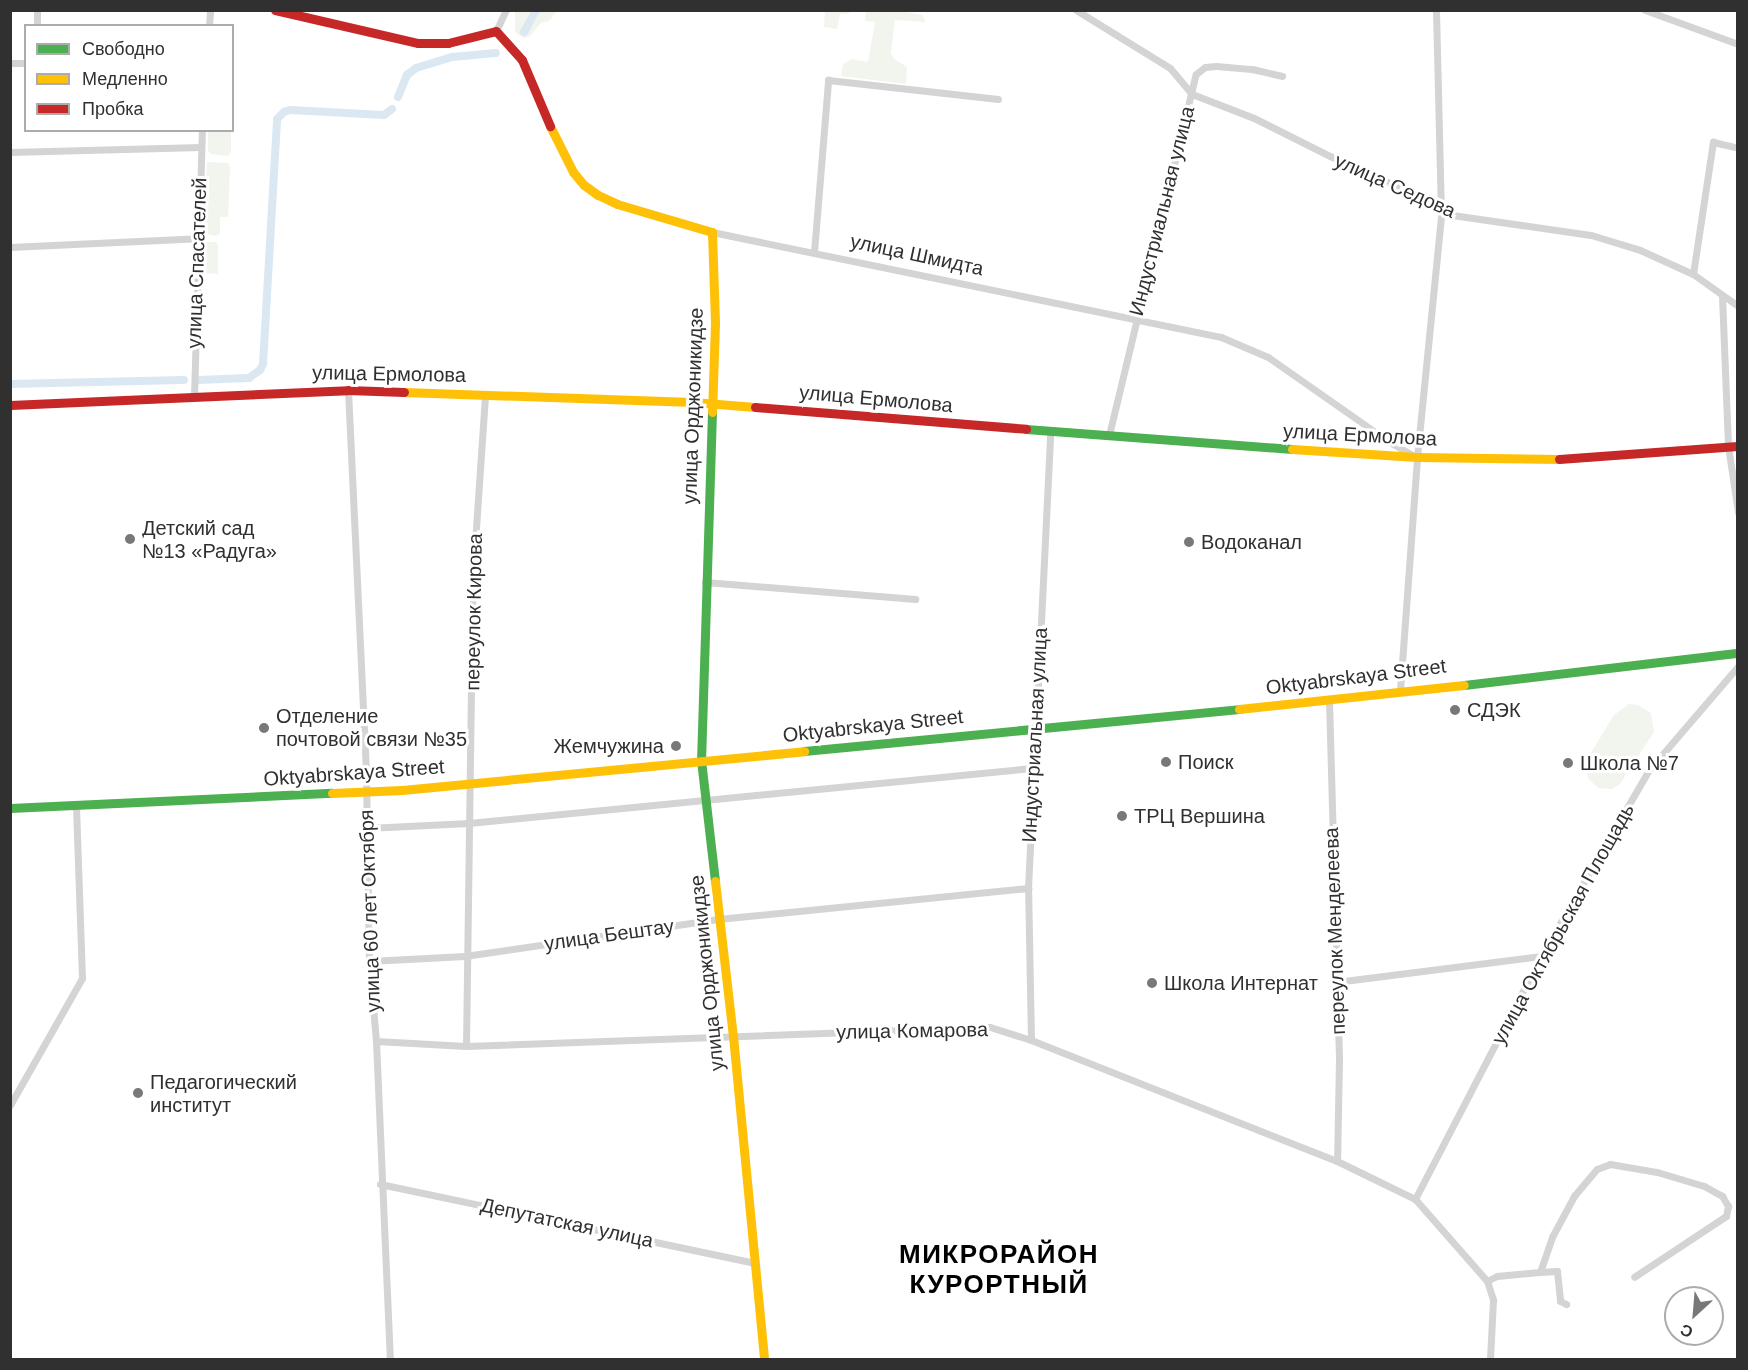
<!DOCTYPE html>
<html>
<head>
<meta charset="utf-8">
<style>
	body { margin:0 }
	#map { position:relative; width:1748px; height:1370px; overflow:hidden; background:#fff; font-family:Arial,sans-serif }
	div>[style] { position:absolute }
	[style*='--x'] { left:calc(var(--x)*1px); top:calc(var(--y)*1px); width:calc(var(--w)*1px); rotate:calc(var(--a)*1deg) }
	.green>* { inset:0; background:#f1f5ed }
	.canal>* { height:8px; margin:-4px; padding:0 4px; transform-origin:4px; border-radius:4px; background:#dbe8f2 }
	.street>* { height:7px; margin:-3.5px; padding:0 3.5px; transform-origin:3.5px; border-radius:3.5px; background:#d4d4d4 }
	.fast>* { height:9px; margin:-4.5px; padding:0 4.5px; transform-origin:4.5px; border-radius:4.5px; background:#4caf50 }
	.slow>* { height:9px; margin:-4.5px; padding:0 4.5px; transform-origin:4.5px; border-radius:4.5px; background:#ffc107 }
	.jam>* { height:9px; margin:-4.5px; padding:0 4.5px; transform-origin:4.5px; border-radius:4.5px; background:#c62828 }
	.dots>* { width:16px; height:16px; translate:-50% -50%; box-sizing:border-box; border:3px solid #fff; border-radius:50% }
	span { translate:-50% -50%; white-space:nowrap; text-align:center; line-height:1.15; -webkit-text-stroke:6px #fff; paint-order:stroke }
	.street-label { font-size:20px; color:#303030 }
	.poi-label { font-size:20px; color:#303030 }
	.left { translate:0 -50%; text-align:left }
	.right { translate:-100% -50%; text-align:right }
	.district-label { font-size:26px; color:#000; font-weight:700; letter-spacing:1.5px }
	.frame { position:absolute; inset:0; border:12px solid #303030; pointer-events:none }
	.legend { position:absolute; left:24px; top:24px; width:210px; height:108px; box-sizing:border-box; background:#fff; border:2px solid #acacac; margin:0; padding:8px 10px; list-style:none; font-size:18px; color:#303030 }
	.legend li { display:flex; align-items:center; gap:12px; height:30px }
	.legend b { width:30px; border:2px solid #acacac }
	.north { position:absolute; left:1664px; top:1286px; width:60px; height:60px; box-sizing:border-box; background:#fff; border:2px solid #acacac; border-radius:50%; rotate:206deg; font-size:16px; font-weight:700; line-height:24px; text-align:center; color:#303030 }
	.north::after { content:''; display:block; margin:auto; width:21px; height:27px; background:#787878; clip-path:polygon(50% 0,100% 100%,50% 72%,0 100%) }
</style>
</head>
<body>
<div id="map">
	<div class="green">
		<i style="clip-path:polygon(515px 11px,515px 10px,557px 11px,549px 21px,541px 23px,529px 37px,524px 38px,515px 32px)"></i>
		<i style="clip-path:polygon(825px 11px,825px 10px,852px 11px,847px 14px,840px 14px,837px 29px,824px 27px)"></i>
		<i style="clip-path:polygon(866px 11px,899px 11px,923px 15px,925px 22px,895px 20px,891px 53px,894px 59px,907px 67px,906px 84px,841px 76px,843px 64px,852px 59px,868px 62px,875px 22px,865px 21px)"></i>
		<i style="clip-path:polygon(208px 131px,231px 131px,231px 152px,228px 156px,211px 154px,208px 151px)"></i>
		<i style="clip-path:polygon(207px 162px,228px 163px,230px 167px,228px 217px,220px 217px,220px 234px,216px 236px,203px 233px)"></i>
		<i style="clip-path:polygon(205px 242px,216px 242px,218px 246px,218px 274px,202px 273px,202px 245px)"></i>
		<i style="clip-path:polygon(1629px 704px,1638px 705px,1651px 713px,1654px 732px,1620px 784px,1612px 789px,1598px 788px,1588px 778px,1586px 761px,1614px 715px)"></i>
	</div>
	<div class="canal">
		<i style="--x:524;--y:32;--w:25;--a:-61"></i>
		<i style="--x:398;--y:97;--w:24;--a:-68"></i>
		<i style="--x:407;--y:75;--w:11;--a:-38"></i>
		<i style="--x:416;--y:68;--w:38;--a:-17"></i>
		<i style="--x:452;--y:57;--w:44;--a:-5.2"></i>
		<i style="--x:198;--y:380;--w:51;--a:-2.2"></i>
		<i style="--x:249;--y:378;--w:14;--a:-36"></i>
		<i style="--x:260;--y:370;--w:7;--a:-63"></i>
		<i style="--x:263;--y:364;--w:245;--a:-86.7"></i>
		<i style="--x:277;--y:119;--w:10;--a:-45"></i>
		<i style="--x:284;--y:112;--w:6;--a:-18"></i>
		<i style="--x:290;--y:110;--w:94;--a:3"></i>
		<i style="--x:384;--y:115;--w:10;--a:-37"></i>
		<i style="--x:10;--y:384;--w:174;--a:-1.3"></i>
	</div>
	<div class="street">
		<i style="--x:1076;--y:10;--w:110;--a:31.7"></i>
		<i style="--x:1170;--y:68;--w:34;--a:50"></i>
		<i style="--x:1192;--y:94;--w:66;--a:21.2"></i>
		<i style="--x:1254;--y:118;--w:85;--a:26.6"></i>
		<i style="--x:1330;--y:156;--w:112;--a:24.3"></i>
		<i style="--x:1432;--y:202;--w:24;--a:33"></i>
		<i style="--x:1452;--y:215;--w:140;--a:8.2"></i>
		<i style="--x:1591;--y:235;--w:51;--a:17"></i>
		<i style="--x:1640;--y:250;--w:58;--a:24.4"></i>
		<i style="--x:1693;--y:274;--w:55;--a:35.4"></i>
		<i style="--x:1645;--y:10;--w:99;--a:20.1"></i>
		<i style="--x:37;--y:26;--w:16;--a:-90"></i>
		<i style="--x:209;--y:26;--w:16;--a:-86"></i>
		<i style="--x:496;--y:31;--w:23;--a:-65"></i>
		<i style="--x:10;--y:63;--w:16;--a:0"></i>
		<i style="--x:10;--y:152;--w:191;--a:-1.5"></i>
		<i style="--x:712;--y:232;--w:520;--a:11.66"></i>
		<i style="--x:1221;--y:337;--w:51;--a:23.1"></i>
		<i style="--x:1268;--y:357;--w:146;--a:35"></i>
		<i style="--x:1388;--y:441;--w:30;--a:30"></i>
		<i style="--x:10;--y:247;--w:188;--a:-2.7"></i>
		<i style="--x:814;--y:252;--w:173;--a:-85.3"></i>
		<i style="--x:828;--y:80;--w:171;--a:6.4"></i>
		<i style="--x:1693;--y:274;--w:134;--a:-81.4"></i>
		<i style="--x:1713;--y:142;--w:26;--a:13"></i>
		<i style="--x:1722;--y:296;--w:150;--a:87.7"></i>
		<i style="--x:1728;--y:446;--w:67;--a:81.4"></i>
		<i style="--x:348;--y:390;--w:384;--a:87.3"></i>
		<i style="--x:366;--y:774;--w:187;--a:89.1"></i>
		<i style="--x:369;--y:961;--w:80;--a:85"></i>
		<i style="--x:376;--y:1041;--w:319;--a:87.5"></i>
		<i style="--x:194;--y:397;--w:267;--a:-88.3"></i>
		<i style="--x:1109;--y:435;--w:371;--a:-76.5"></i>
		<i style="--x:1196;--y:74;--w:11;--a:-38"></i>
		<i style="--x:1205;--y:67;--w:11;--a:-5"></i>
		<i style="--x:1216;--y:66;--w:36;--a:5"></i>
		<i style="--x:1252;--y:69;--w:31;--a:13"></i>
		<i style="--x:705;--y:582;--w:211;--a:4.6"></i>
		<i style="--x:1400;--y:690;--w:234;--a:-85.8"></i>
		<i style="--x:1417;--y:457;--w:243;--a:-84.3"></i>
		<i style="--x:1441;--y:215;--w:205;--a:-91.4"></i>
		<i style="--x:1329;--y:700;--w:360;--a:88.4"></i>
		<i style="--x:1339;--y:1060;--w:101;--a:91.1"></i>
		<i style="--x:367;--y:828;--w:102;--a:-2.8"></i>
		<i style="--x:469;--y:823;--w:566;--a:-5.58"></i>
		<i style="--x:369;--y:961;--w:96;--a:-3"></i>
		<i style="--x:465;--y:956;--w:256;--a:-8.3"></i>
		<i style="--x:718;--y:919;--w:312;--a:-5.7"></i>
		<i style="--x:1336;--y:982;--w:207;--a:-7.2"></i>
		<i style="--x:1031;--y:1040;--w:152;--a:-91.1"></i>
		<i style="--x:1028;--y:888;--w:458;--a:-87.2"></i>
		<i style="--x:376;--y:1041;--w:90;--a:3.2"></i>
		<i style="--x:466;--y:1046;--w:524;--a:-2.08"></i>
		<i style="--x:990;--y:1027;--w:43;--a:17.6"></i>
		<i style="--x:1031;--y:1040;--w:329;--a:21.6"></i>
		<i style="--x:1337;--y:1161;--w:87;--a:26"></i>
		<i style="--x:1415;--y:1199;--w:109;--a:48.7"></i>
		<i style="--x:1487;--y:1281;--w:20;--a:72"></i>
		<i style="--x:1493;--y:1300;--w:60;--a:92.9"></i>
		<i style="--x:466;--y:1046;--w:474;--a:-89.2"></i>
		<i style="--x:473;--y:572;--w:178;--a:-86.1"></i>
		<i style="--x:10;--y:1105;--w:146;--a:-60.4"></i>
		<i style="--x:82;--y:978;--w:172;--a:-92"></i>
		<i style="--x:380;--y:1184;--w:382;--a:11.9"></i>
		<i style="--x:1415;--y:1199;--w:274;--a:-62.6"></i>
		<i style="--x:1541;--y:956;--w:215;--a:-59.9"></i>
		<i style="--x:1649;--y:770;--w:137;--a:-49.4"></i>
		<i style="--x:1540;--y:1272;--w:17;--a:-3"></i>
		<i style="--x:1557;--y:1271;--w:30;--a:84"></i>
		<i style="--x:1560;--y:1301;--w:7;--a:27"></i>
		<i style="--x:1487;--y:1281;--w:11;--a:-27"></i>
		<i style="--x:1497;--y:1276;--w:43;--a:-5.3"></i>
		<i style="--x:1540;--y:1272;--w:37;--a:-71"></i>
		<i style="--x:1552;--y:1237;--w:47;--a:-61.8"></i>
		<i style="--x:1574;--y:1196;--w:35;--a:-50"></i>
		<i style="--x:1597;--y:1169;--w:14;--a:-21"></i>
		<i style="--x:1610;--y:1164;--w:48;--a:9.7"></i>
		<i style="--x:1657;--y:1172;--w:49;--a:16.6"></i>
		<i style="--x:1704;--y:1186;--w:21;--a:29"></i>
		<i style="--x:1722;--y:1196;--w:12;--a:59"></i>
		<i style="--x:1728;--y:1206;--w:10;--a:101"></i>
		<i style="--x:1726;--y:1216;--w:110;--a:146.5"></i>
	</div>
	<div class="fast">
		<i style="--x:712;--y:412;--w:348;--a:91.8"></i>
		<i style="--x:701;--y:760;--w:122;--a:83.4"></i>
		<i style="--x:1026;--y:429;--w:267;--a:4.3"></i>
		<i style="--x:1464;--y:685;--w:276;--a:-6.7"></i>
		<i style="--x:804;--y:751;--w:437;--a:-5.5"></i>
		<i style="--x:10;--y:808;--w:322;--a:-2.7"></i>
	</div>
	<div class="slow">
		<i style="--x:550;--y:126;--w:51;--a:63.4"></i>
		<i style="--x:573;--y:172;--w:17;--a:50"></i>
		<i style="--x:584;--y:185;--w:17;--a:36"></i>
		<i style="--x:598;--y:195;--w:21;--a:25"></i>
		<i style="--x:617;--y:204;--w:99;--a:16.4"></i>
		<i style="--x:712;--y:232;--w:91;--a:88.1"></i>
		<i style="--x:715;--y:323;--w:89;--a:91.9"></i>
		<i style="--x:404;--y:392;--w:289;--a:2"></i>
		<i style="--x:693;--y:402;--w:62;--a:4.6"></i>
		<i style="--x:1292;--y:449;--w:125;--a:3.7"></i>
		<i style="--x:1417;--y:457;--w:142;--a:0.8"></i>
		<i style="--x:1239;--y:709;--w:226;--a:-6.1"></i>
		<i style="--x:332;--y:793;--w:70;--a:-2.5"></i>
		<i style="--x:402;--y:790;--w:404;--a:-5.5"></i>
		<i style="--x:715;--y:881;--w:156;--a:83.4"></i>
		<i style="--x:733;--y:1036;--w:325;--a:84.5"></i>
	</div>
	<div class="jam">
		<i style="--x:275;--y:10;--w:147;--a:13"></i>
		<i style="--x:418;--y:43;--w:30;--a:0"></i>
		<i style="--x:448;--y:43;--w:49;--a:-14"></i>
		<i style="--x:496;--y:31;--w:39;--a:48"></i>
		<i style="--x:522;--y:60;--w:72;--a:67"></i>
		<i style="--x:10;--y:405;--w:338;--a:-2.5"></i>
		<i style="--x:348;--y:390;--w:56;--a:2"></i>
		<i style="--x:755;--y:407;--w:272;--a:4.6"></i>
		<i style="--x:1559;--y:459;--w:179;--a:-4.2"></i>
	</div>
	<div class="dots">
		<i style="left:130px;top:539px;background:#787878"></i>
		<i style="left:1189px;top:542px;background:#787878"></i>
		<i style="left:1455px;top:710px;background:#787878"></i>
		<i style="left:264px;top:728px;background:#787878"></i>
		<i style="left:676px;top:746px;background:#787878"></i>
		<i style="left:1166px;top:762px;background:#787878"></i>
		<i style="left:1568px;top:763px;background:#787878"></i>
		<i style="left:1122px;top:816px;background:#787878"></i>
		<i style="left:1152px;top:983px;background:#787878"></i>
		<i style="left:138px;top:1093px;background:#787878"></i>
	</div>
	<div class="street-label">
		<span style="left:1395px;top:186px;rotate:24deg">улица Седова</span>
		<span style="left:1162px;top:211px;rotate:-76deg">Индустриальная улица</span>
		<span style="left:917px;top:255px;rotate:12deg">улица Шмидта</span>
		<span style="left:197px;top:263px;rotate:-88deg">улица Спасателей</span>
		<span style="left:389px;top:374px;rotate:1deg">улица Ермолова</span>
		<span style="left:876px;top:399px;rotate:5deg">улица Ермолова</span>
		<span style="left:693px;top:406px;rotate:-88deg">улица Орджоникидзе</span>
		<span style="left:1360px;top:435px;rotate:3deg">улица Ермолова</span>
		<span style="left:474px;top:612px;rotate:-89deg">переулок Кирова</span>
		<span style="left:1356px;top:677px;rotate:-7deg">Oktyabrskaya Street</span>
		<span style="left:873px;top:726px;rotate:-6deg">Oktyabrskaya Street</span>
		<span style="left:1035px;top:735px;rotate:-87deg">Индустриальная улица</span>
		<span style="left:354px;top:773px;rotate:-4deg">Oktyabrskaya Street</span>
		<span style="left:370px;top:911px;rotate:-92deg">улица 60 лет Октября</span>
		<span style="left:1563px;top:924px;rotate:-61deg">улица Октябрьская Площадь</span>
		<span style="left:1335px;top:931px;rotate:-92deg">переулок Менделеева</span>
		<span style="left:609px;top:935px;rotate:-8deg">улица Бештау</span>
		<span style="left:707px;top:973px;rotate:-96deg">улица Орджоникидзе</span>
		<span style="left:912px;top:1031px;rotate:-1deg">улица Комарова</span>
		<span style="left:567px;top:1223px;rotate:12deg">Депутатская улица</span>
	</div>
	<div class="poi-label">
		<span class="left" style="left:142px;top:540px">Детский сад<br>№13 «Радуга»</span>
		<span class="left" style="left:1201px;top:542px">Водоканал</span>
		<span class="left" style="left:1467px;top:710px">СДЭК</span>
		<span class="left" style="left:276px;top:728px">Отделение<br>почтовой связи №35</span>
		<span class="right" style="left:664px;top:746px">Жемчужина</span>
		<span class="left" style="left:1178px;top:762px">Поиск</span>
		<span class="left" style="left:1580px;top:763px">Школа №7</span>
		<span class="left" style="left:1134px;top:816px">ТРЦ Вершина</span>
		<span class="left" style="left:1164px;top:983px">Школа Интернат</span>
		<span class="left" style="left:150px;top:1094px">Педагогический<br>институт</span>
	</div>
	<div class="district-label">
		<span style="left:999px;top:1270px">МИКРОРАЙОН<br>КУРОРТНЫЙ</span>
	</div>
	<div class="frame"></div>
	<ul class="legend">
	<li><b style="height:8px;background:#4caf50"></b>Свободно</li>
	<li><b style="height:8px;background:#ffc107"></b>Медленно</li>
	<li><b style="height:8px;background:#c62828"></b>Пробка</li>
	</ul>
	<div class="north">С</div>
</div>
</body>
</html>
